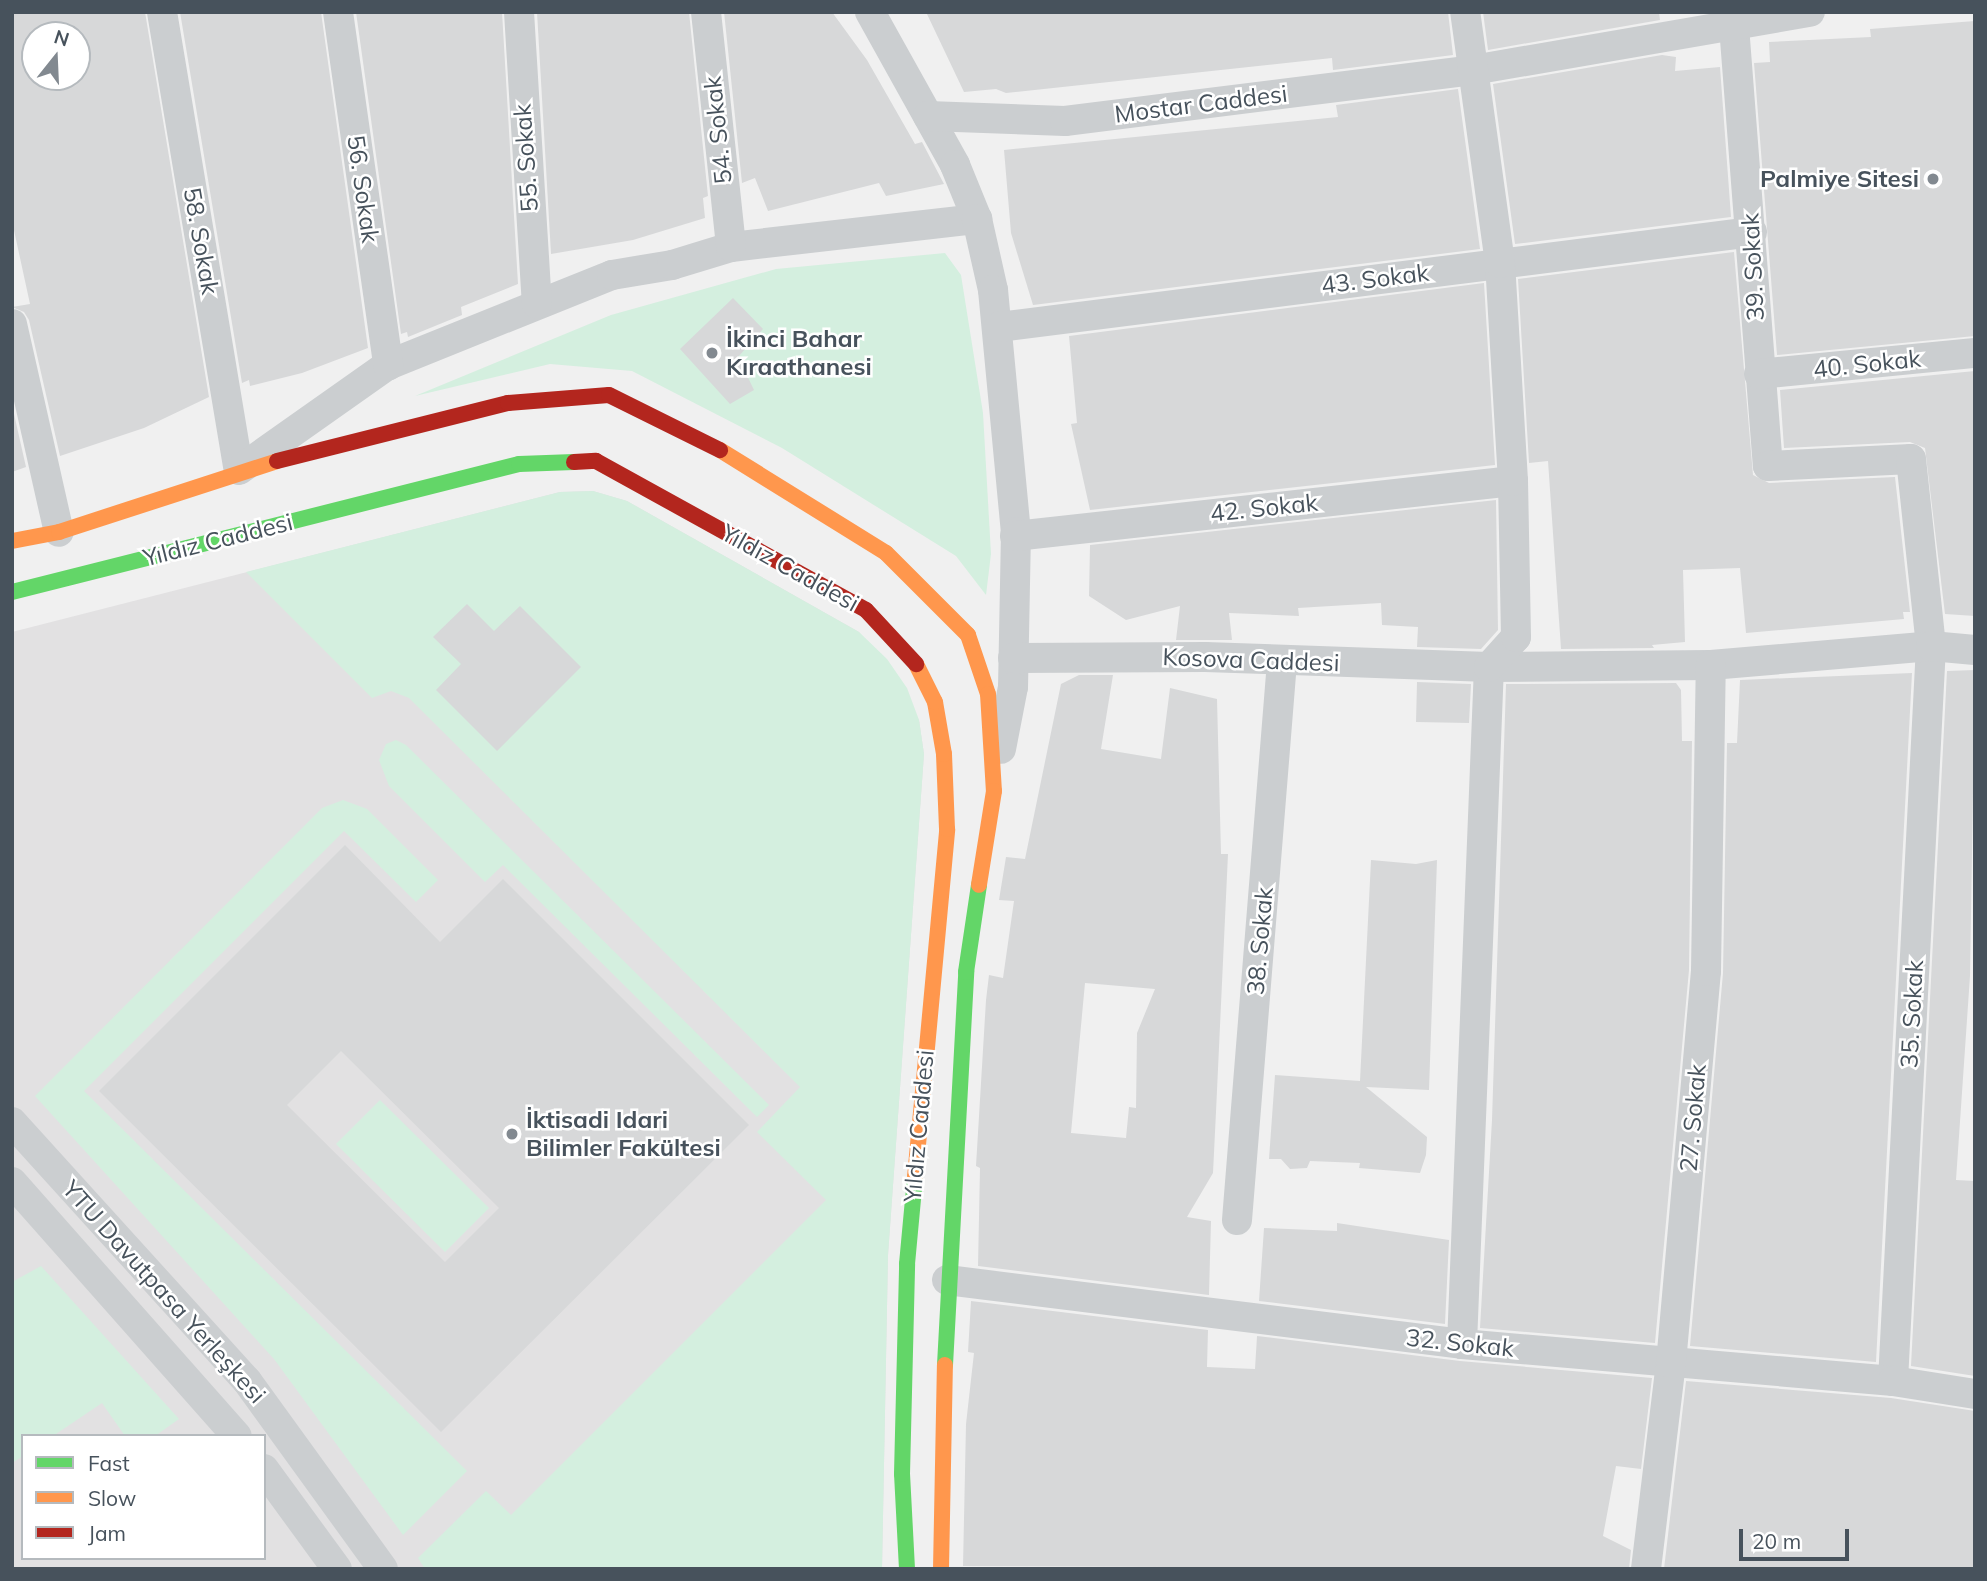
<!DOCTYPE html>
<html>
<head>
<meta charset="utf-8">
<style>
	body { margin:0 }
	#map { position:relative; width:1987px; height:1581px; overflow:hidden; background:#f0f0f0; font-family:Mulish,sans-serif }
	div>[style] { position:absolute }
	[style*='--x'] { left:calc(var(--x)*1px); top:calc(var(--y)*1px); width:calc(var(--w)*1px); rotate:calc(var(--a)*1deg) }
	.education>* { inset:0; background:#e2e1e2 }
	.green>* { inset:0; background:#d4efdf }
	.building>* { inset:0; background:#d7d8d9 }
	.street>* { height:30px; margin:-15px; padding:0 15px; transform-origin:15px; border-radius:15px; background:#cbced0 }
	.fast>* { height:16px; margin:-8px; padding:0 8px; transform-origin:8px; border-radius:8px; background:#63d668 }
	.slow>* { height:16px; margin:-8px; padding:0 8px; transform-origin:8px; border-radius:8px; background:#ff974d }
	.jam>* { height:16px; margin:-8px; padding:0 8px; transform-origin:8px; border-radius:8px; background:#b3261e }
	.dots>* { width:19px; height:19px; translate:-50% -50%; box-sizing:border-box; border:4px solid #fff; border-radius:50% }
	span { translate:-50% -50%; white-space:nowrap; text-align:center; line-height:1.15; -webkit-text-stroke:5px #fff; paint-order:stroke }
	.street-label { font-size:24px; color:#47525c }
	.poi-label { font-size:24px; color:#47525c; font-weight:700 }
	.right { translate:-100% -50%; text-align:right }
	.left { translate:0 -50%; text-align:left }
	.frame { position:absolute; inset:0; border:14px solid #47525c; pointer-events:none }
	.legend { position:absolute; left:21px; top:1434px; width:245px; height:126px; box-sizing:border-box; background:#fff; border:2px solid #b5babe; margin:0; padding:9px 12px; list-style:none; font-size:21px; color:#47525c }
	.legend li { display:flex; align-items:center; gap:14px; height:35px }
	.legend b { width:35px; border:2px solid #b5babe }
	.north { position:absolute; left:21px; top:21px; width:70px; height:70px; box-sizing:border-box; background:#fff; border:2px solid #b5babe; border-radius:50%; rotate:18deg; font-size:19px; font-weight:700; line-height:28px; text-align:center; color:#47525c }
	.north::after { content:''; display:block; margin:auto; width:24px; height:32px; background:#828990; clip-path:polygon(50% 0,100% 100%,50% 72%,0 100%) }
	.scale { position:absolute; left:1739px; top:1529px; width:110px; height:32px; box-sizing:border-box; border:4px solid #47525c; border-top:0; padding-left:9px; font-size:21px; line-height:24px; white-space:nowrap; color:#47525c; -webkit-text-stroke:5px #fff; paint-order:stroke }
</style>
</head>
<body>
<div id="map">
	<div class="education">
		<i style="clip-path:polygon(evenodd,593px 491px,627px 501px,859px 632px,919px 720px,924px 754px,888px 1255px,882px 1569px,12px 1569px,12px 632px,560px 492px,593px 491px,23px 1436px,264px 1436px,264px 1558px,23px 1558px,23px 1436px)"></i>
	</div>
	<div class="green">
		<i style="clip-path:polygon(945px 253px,961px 275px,983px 413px,991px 554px,986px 595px,956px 556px,782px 448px,632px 371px,550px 364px,415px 396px,611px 315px,776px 269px)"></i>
		<i style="clip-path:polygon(593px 491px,627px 501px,859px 632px,887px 659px,907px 688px,919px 720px,924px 754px,888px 1255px,882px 1569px,425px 1569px,418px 1558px,486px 1491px,511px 1515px,826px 1200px,757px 1132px,800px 1087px,409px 698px,391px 691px,372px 698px,246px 572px,560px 492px)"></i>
		<i style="clip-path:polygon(396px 740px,406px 745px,769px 1105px,757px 1117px,503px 865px,485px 882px,389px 786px,379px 760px,386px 744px)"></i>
		<i style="clip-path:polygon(343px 800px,367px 809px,438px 880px,416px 902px,344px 831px,84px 1091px,467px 1471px,403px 1535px,274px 1359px,35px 1096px,322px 808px)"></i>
		<i style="clip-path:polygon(380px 1100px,489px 1208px,445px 1252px,336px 1144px)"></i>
		<i style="clip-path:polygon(41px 1266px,179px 1419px,155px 1436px,125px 1436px,102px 1403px,53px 1436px,23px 1436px,23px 1456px,12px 1463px,12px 1282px)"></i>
	</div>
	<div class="building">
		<i style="clip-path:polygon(evenodd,12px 12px,145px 12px,209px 397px,144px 428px,60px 456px,29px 320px,24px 312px,12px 307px,30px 304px,12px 221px,12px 12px,35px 35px,77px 35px,77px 77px,35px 77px,35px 35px)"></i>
		<i style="clip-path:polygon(180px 12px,321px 12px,368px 348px,302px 373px,250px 386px,249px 380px,242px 383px)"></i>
		<i style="clip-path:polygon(356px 12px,502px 12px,518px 284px,461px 307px,462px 315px,408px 337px,407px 332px,401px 334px)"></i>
		<i style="clip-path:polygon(537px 12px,689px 12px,708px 196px,703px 198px,705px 218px,633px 240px,551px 254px)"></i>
		<i style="clip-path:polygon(724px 12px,832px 12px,867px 60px,915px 144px,922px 142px,944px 184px,886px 196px,879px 183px,768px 211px,755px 178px,742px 183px)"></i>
		<i style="clip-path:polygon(926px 12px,1448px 12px,1453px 55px,1333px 70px,1332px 58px,1006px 93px,996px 89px,964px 92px)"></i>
		<i style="clip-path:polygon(1483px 12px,1659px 12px,1660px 20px,1488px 50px)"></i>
		<i style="clip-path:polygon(1975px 21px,1975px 336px,1777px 355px,1754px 63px,1770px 62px,1769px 42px,1871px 37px,1870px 29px)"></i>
		<i style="clip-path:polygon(1662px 55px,1676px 57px,1675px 71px,1720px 67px,1731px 217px,1515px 244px,1493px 84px)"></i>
		<i style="clip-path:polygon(1458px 89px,1480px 249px,1033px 305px,1011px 233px,1004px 150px,1338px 117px,1336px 105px)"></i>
		<i style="clip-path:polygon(1734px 252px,1753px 475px,1769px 483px,1895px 477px,1910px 612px,1903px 612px,1904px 619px,1746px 633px,1740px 568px,1683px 570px,1685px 642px,1652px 645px,1654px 648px,1561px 649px,1548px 461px,1529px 463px,1518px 279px)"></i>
		<i style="clip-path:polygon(1484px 283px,1495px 465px,1090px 510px,1071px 424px,1077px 423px,1069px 336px)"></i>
		<i style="clip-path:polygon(733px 298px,763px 329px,738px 357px,754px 390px,730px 404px,680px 349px)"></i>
		<i style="clip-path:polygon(1975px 371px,1975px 616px,1945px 614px,1925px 448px,1910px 442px,1784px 448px,1780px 390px)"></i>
		<i style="clip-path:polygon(12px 405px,26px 467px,12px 472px)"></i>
		<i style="clip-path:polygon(1496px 500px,1498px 630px,1481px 649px,1417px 647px,1418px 627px,1382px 625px,1381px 603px,1298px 608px,1299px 616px,1229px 613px,1232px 640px,1176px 640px,1180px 606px,1126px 620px,1089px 596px,1090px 545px)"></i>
		<i style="clip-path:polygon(467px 604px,494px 631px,520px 606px,581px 667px,497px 751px,436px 690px,461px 664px,433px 637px)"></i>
		<i style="clip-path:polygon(1975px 670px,1970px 976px,1956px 1180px,1975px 1181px,1975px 1376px,1911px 1366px,1947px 671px)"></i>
		<i style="clip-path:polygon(1912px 673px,1876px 1362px,1690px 1346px,1723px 973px,1727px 743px,1737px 743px,1740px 680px)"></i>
		<i style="clip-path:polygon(evenodd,1079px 675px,1113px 675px,1101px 749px,1161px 759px,1170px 688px,1217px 699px,1221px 854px,1228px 854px,1216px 1112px,1213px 1173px,1187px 1217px,1211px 1221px,1209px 1295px,978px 1266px,980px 1168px,976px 1166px,986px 1000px,989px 975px,1003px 978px,1014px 901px,999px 900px,1006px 857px,1025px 859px,1061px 684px,1079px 675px,1085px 983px,1155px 989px,1137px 1033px,1136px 1108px,1129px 1107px,1126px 1138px,1071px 1133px,1085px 983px)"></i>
		<i style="clip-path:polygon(1417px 682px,1471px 684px,1469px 723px,1416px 722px)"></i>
		<i style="clip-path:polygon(1676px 683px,1681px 690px,1682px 741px,1692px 741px,1689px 970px,1655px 1343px,1480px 1328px,1492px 1120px,1506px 684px)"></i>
		<i style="clip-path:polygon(evenodd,345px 845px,440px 942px,503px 879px,749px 1125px,441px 1432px,99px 1091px,345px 845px,341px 1051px,499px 1208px,445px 1262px,287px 1105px,341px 1051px)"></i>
		<i style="clip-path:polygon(1371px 860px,1416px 864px,1437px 860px,1429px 1090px,1366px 1087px,1427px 1137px,1426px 1155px,1420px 1173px,1359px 1168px,1360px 1163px,1310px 1161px,1307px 1168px,1290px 1169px,1281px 1159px,1269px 1159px,1275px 1075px,1360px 1081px)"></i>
		<i style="clip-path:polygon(1337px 1223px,1449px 1240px,1445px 1324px,1259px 1301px,1264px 1228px,1337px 1231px)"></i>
		<i style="clip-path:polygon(971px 1301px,1208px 1330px,1207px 1367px,1255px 1369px,1257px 1336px,1460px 1361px,1652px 1378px,1641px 1469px,1616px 1466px,1603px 1536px,1631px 1550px,1629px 1569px,963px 1566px,966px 1424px,974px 1353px,968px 1352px)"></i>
		<i style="clip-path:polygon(1686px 1381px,1891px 1398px,1975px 1411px,1975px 1569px,1664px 1569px)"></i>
	</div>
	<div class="street">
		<i style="--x:162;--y:12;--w:464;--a:80.5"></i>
		<i style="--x:239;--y:470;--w:182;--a:-35.2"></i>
		<i style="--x:388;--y:365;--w:241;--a:-21.9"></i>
		<i style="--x:612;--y:275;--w:61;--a:-9.5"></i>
		<i style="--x:672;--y:265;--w:62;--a:-17"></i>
		<i style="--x:731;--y:247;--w:248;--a:-6.5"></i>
		<i style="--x:338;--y:12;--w:357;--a:81.9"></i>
		<i style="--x:519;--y:12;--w:292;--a:86.5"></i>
		<i style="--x:706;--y:12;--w:236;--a:83.9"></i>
		<i style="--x:870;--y:12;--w:175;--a:60.9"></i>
		<i style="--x:955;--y:165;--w:58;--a:67.8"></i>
		<i style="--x:977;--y:219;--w:73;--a:77.3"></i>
		<i style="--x:993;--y:290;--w:243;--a:84.6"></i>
		<i style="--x:1016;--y:532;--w:155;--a:91.1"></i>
		<i style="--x:1013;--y:687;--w:63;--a:101"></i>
		<i style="--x:1734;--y:26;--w:441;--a:85.6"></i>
		<i style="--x:1768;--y:466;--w:143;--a:-2.8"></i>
		<i style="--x:1911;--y:459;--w:188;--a:83.9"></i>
		<i style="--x:1931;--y:646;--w:736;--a:92.96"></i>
		<i style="--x:928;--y:116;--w:137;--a:2.1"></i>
		<i style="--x:1065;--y:121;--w:411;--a:-7.1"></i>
		<i style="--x:1473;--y:70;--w:342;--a:-9.8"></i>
		<i style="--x:12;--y:324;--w:213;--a:77.3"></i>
		<i style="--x:999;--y:327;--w:759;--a:-7.19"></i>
		<i style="--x:1759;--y:374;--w:217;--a:-5.6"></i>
		<i style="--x:1015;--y:536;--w:501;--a:-6.3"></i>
		<i style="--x:1013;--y:658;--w:192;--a:-0.3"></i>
		<i style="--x:1205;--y:657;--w:284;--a:2"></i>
		<i style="--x:1489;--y:667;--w:222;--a:-0.5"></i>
		<i style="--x:1711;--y:665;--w:221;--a:-4.9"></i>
		<i style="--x:1931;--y:646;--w:44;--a:5.2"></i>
		<i style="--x:12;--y:1122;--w:350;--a:47.8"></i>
		<i style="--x:247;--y:1381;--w:232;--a:54.1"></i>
		<i style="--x:12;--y:1182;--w:339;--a:48.5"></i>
		<i style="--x:1237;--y:1220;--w:560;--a:-85.39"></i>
		<i style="--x:947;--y:1280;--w:519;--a:7.08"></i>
		<i style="--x:1462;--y:1344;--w:433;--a:4.9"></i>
		<i style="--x:1893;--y:1381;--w:83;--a:9"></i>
		<i style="--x:1462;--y:1344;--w:678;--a:-87.72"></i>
		<i style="--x:1489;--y:667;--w:40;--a:-48"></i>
		<i style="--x:1516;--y:637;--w:156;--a:-91.1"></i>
		<i style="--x:1513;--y:481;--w:218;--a:-93.4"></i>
		<i style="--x:1500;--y:263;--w:253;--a:-97.9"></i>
		<i style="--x:264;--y:1469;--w:124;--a:53.9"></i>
		<i style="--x:1646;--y:1569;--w:208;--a:-83.1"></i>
		<i style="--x:1671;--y:1363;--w:394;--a:-84.9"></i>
		<i style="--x:1706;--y:971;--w:306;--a:-89.1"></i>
	</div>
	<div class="fast">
		<i style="--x:12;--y:592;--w:523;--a:-14.17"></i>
		<i style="--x:519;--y:464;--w:55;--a:-2.1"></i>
		<i style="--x:945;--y:1365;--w:394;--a:-86.9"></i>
		<i style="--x:966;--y:972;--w:88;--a:-81.5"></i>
		<i style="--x:907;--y:1569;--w:95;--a:-93"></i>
		<i style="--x:902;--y:1474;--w:210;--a:-88.6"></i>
		<i style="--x:907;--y:1264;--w:87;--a:-84.7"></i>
	</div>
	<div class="slow">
		<i style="--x:720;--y:450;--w:195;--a:31.8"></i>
		<i style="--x:886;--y:553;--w:116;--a:45"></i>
		<i style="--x:968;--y:635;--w:62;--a:71.3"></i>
		<i style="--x:988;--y:694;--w:97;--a:86.5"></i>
		<i style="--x:994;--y:791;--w:95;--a:99.1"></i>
		<i style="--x:12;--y:541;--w:48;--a:-10.8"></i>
		<i style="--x:59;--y:532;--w:229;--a:-18"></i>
		<i style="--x:915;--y:1177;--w:349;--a:-84.7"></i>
		<i style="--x:947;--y:829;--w:75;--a:-92.3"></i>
		<i style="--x:944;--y:754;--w:53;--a:-99.8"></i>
		<i style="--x:935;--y:702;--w:42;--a:-116.6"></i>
		<i style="--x:941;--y:1569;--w:204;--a:-88.9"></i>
	</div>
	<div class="jam">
		<i style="--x:277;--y:461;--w:238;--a:-14.1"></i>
		<i style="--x:508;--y:403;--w:101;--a:-4.5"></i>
		<i style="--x:609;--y:395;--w:124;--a:26.4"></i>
		<i style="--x:574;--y:462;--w:22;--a:-3"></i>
		<i style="--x:596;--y:461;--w:308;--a:28.9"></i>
		<i style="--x:866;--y:610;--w:74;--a:47.2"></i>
	</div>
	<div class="dots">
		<i style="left:1933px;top:179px;background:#828990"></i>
		<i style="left:712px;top:353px;background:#828990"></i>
		<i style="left:512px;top:1134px;background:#828990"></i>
	</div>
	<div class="street-label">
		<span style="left:1201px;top:104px;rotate:-7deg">Mostar Caddesi</span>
		<span style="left:718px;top:130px;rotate:-96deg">54. Sokak</span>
		<span style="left:526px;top:158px;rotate:-94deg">55. Sokak</span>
		<span style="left:363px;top:189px;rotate:82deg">56. Sokak</span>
		<span style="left:201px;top:241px;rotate:80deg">58. Sokak</span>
		<span style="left:1753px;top:267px;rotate:-93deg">39. Sokak</span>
		<span style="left:1375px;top:279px;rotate:-7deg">43. Sokak</span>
		<span style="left:1867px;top:364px;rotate:-6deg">40. Sokak</span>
		<span style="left:1264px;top:508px;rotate:-6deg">42. Sokak</span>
		<span style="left:218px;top:540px;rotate:-14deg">Yıldız Caddesi</span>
		<span style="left:790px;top:568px;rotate:29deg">Yıldız Caddesi</span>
		<span style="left:1251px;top:660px;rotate:2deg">Kosova Caddesi</span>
		<span style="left:1260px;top:941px;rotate:-85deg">38. Sokak</span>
		<span style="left:1912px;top:1014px;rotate:-87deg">35. Sokak</span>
		<span style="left:1693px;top:1118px;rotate:-85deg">27. Sokak</span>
		<span style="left:919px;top:1126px;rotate:-85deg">Yıldız Caddesi</span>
		<span style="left:164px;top:1292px;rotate:48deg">YTU Davutpasa Yerleşkesi</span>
		<span style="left:1460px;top:1343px;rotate:6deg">32. Sokak</span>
	</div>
	<div class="poi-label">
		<span class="right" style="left:1919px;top:179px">Palmiye Sitesi</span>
		<span class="left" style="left:726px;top:353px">İkinci Bahar<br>Kıraathanesi</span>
		<span class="left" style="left:526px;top:1134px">İktisadi Idari<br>Bilimler Fakültesi</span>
	</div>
	<div class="frame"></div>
	<ul class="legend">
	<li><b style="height:9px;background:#63d668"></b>Fast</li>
	<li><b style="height:9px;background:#ff974d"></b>Slow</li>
	<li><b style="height:9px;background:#b3261e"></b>Jam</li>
	</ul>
	<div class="north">N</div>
	<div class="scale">20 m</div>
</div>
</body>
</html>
